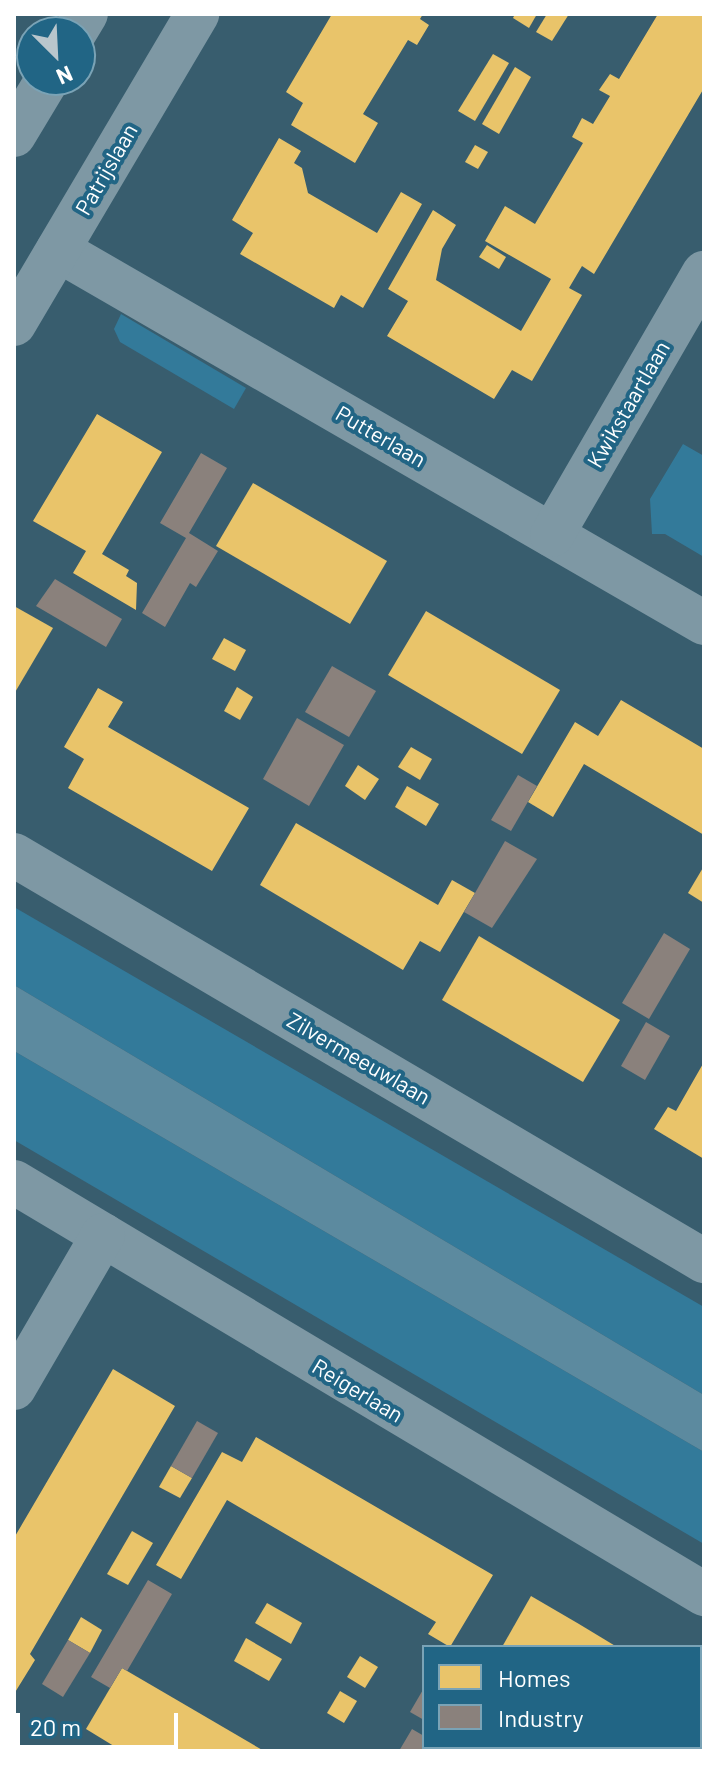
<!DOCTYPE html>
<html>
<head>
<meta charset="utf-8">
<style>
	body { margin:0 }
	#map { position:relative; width:718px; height:1765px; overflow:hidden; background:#385d6e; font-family:Barlow,sans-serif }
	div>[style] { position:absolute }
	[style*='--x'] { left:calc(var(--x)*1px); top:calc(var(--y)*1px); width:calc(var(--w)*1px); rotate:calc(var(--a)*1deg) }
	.green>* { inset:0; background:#337a9a }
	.water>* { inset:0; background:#5c8a9f }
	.homes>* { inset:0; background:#e9c46a }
	.industry>* { inset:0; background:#8a817c }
	.minor>* { height:44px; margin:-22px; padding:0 22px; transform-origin:22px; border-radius:22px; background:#7e98a4 }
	span { translate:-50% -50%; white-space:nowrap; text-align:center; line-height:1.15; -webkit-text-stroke:8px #216585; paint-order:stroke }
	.street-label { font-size:22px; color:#fff }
	.frame { position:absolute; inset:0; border:16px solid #fff; pointer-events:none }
	.legend { position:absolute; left:422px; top:1645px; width:280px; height:104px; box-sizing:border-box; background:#216585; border:2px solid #7aa3b6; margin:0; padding:10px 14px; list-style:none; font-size:24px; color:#fff }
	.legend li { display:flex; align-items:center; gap:16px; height:40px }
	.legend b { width:40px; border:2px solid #7aa3b6 }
	.north { position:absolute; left:16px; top:16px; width:80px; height:80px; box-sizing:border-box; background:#216585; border:2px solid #7aa3b6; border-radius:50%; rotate:156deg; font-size:22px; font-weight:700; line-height:32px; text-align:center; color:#fff }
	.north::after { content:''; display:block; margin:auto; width:28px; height:36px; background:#b9c6cc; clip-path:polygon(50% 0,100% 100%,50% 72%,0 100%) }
	.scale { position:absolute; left:16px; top:1713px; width:162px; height:36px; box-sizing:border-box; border:4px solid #fff; border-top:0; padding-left:10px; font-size:24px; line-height:28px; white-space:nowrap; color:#fff; -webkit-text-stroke:6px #216585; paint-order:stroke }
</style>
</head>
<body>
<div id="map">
	<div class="green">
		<i style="clip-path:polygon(121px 314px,246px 388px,234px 409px,120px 342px,114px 329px)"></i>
		<i style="clip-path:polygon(683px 444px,704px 456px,704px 557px,665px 534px,652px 534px,650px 499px)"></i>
		<i style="clip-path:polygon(14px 907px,704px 1307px,704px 1395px,14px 985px)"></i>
		<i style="clip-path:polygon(14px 1051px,704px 1452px,704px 1544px,14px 1140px)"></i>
	</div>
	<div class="water">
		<i style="clip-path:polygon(14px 985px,704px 1395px,704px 1452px,14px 1051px)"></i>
	</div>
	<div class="homes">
		<i style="clip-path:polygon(332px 14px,423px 14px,420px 19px,429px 25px,417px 45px,408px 40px,363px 114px,378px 123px,355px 163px,291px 125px,303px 103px,286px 92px)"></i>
		<i style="clip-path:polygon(515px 14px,537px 14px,529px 28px,513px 18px)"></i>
		<i style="clip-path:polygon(547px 14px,569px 14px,552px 41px,536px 32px)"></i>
		<i style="clip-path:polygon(658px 14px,704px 14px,704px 88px,594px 274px,582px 266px,569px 288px,582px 295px,532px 381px,512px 370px,494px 399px,387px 336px,408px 301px,388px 289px,433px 210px,456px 225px,442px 249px,436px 280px,521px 331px,551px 279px,485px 241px,505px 206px,535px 224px,583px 143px,572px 137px,582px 118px,593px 124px,610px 96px,599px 90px,610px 74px,619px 79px)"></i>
		<i style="clip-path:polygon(493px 54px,509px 63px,475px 121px,458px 111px)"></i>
		<i style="clip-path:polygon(515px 67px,531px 77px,499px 134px,482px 124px)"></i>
		<i style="clip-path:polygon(279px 138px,301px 151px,294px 163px,302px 168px,308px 193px,377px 233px,401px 192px,422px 204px,363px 308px,341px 295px,334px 308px,240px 254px,253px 233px,232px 220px)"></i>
		<i style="clip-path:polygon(475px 145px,488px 152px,478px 169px,465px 162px)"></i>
		<i style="clip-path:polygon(487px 245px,506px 257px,499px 269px,479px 257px)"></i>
		<i style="clip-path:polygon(97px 414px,162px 452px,102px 554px,129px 570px,126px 576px,137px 583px,136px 610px,73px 573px,86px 551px,33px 521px)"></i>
		<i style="clip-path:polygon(253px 483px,387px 561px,350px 624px,216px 546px)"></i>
		<i style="clip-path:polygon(14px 606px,53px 628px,14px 694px)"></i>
		<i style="clip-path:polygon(426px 611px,560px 690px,522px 754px,388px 675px)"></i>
		<i style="clip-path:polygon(224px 638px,246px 650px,235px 671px,212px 659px)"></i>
		<i style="clip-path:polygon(237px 687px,253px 697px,240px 720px,224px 711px)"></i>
		<i style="clip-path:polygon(98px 688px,123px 702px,108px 727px,249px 808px,212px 871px,68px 788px,84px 759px,64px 747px)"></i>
		<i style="clip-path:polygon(621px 700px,704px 749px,704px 835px,584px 764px,553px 817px,528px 802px,575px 722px,598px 736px)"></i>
		<i style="clip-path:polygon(411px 747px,432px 759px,420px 780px,398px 767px)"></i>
		<i style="clip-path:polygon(358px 765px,379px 779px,365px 800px,345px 786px)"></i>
		<i style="clip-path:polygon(407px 786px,439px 804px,426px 826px,395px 807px)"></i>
		<i style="clip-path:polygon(296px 823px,438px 905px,452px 880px,475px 893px,440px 952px,420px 941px,403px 970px,260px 885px)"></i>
		<i style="clip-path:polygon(704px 866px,704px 903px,688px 893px)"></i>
		<i style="clip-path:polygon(479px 936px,620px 1020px,583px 1082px,442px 1000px)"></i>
		<i style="clip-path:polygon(704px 1062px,704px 1159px,654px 1129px,668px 1107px,676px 1111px)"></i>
		<i style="clip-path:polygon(113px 1369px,175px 1406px,30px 1654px,35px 1660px,14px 1694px,14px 1538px)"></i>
		<i style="clip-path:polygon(256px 1437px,493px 1575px,450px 1647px,428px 1634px,436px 1622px,227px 1500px,181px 1579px,156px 1565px,222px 1452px,242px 1462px)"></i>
		<i style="clip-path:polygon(171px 1466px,192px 1478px,180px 1498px,159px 1487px)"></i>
		<i style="clip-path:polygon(132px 1531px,153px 1543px,128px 1585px,107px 1574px)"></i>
		<i style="clip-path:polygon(531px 1596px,579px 1624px,617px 1647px,502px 1647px)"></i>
		<i style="clip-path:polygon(267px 1603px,302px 1623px,291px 1644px,255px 1623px)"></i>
		<i style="clip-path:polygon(81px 1617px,102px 1630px,90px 1653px,68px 1640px)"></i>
		<i style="clip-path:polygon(246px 1638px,282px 1659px,269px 1681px,234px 1661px)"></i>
		<i style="clip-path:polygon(360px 1656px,378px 1667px,365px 1688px,347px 1677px)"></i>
		<i style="clip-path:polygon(122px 1668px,170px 1696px,264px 1751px,122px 1751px,86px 1729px)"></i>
		<i style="clip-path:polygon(340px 1691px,357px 1701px,344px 1723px,327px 1713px)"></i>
		<i style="clip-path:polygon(700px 1696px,704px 1751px,650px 1747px,700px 1747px)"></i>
	</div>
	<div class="industry">
		<i style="clip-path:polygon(201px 453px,227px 468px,189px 533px,218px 551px,196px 587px,190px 583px,165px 627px,142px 613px,186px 538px,160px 523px)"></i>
		<i style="clip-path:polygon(55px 579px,122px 619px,106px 647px,36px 606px)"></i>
		<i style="clip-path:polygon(332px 666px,376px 691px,349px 737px,305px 712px)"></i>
		<i style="clip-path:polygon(297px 718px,344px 745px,309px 806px,263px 779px)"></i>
		<i style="clip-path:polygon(518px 775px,537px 786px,511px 831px,491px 820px)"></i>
		<i style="clip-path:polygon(505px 841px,537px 859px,492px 928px,464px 912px)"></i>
		<i style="clip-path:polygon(664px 933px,690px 949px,649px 1019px,622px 1003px)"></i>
		<i style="clip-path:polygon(646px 1022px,670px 1036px,645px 1080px,621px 1066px)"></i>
		<i style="clip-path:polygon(197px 1421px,218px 1433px,192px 1478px,171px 1466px)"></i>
		<i style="clip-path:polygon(148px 1580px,172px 1594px,127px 1671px,122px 1668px,110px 1688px,91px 1677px)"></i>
		<i style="clip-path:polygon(68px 1640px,90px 1653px,63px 1697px,42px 1684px)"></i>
		<i style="clip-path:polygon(424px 1688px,424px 1720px,410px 1712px)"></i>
		<i style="clip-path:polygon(412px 1729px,424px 1736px,424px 1747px,457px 1751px,399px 1751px)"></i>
	</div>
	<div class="minor">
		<i style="--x:75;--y:32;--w:21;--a:-59"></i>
		<i style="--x:14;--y:135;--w:64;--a:-59"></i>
		<i style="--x:58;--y:250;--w:746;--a:30"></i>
		<i style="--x:14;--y:324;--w:360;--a:-59.4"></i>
		<i style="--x:552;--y:535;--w:303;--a:-59.9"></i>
		<i style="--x:14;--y:855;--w:801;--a:30.47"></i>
		<i style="--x:14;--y:1182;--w:804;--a:30.84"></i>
		<i style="--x:14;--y:1388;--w:177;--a:-59.8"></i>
	</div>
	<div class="street-label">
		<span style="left:106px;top:169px;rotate:-60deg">Patrijslaan</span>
		<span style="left:628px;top:404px;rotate:-60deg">Kwikstaartlaan</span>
		<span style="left:381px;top:436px;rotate:30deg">Putterlaan</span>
		<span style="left:359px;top:1058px;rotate:30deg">Zilvermeeuwlaan</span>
		<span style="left:358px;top:1390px;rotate:31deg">Reigerlaan</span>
	</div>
	<div class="frame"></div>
	<ul class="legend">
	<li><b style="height:22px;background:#e9c46a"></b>Homes</li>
	<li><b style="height:22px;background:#8a817c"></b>Industry</li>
	</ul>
	<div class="north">N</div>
	<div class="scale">20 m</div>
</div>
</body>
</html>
